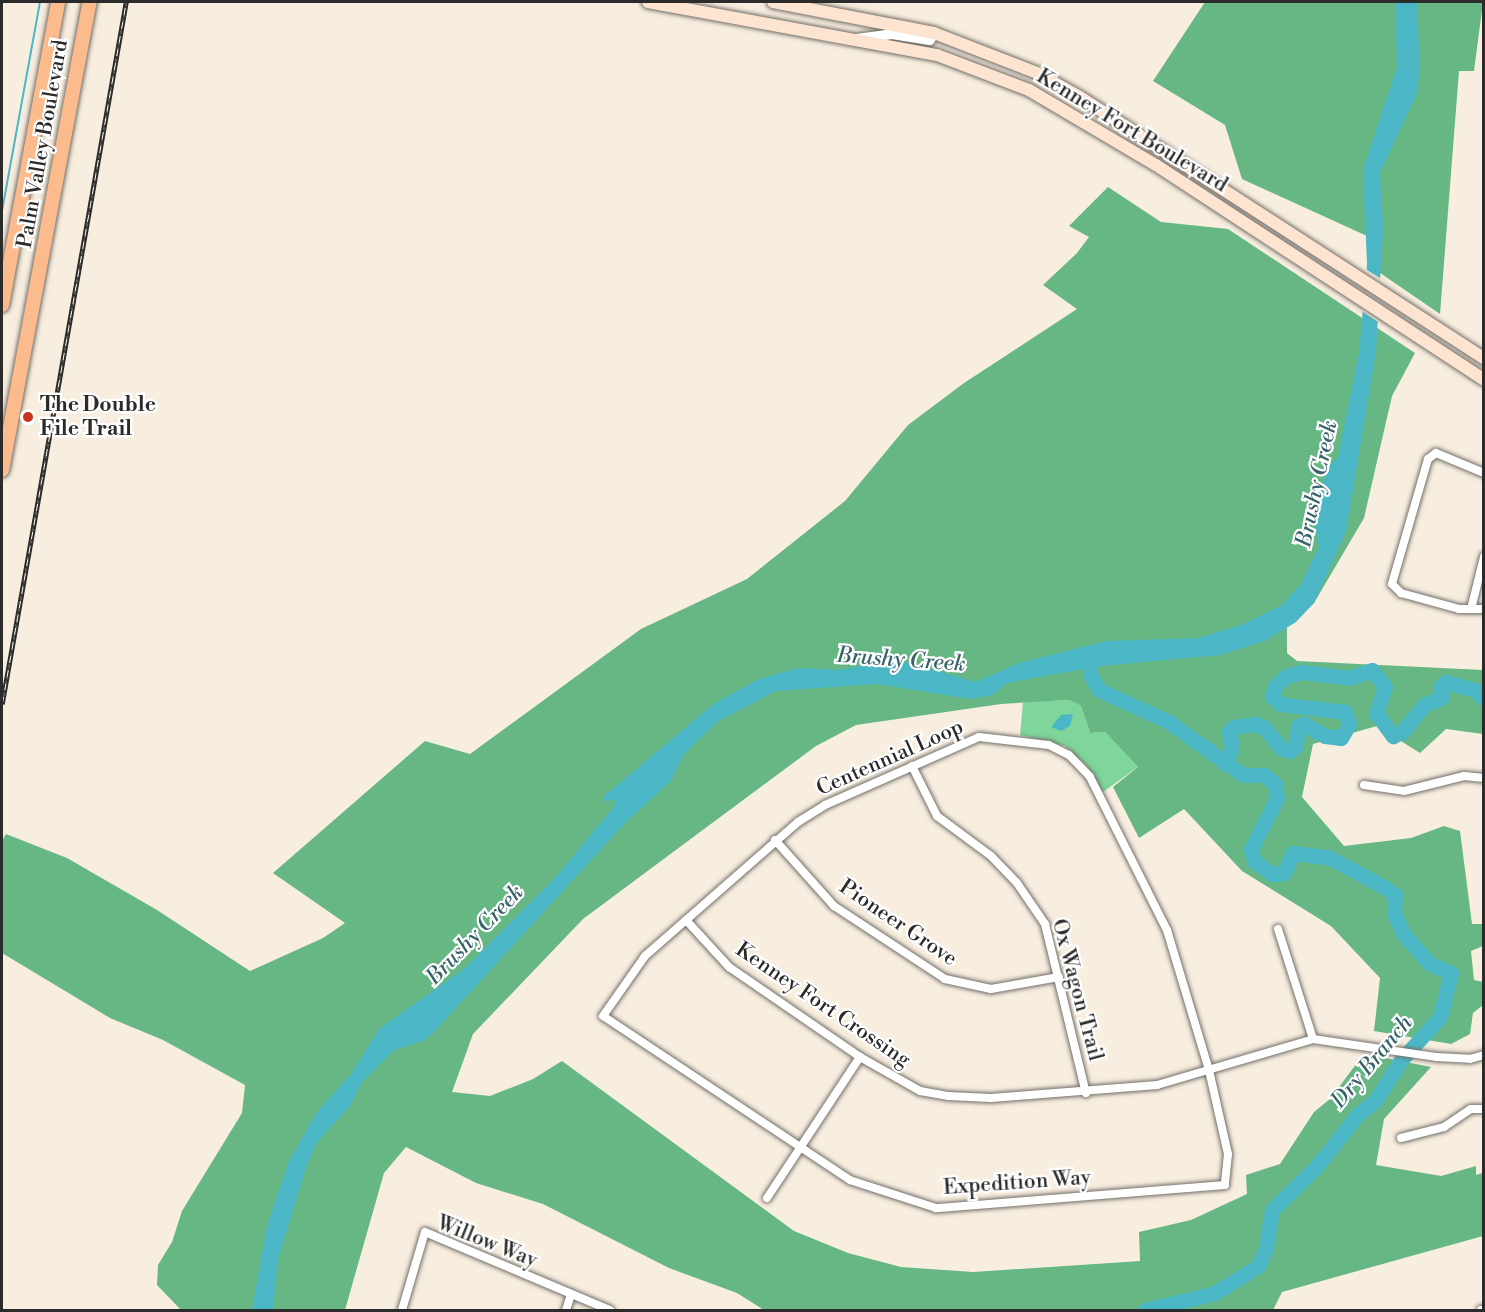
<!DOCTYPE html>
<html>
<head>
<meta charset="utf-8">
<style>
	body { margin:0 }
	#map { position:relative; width:1485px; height:1312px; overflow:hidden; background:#f8eedf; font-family:"Libre Bodoni",serif }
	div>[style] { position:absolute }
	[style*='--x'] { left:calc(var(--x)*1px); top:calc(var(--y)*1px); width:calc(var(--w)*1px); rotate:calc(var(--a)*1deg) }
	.green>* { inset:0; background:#7ed69b }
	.forest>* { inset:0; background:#66b783 }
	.water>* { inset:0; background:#4bb7c6 }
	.pier>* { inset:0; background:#f8eedf }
	.stream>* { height:2px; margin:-1px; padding:0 1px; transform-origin:1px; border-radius:1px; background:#4bb7c6 }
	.river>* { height:15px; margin:-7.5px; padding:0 7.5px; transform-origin:7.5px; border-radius:7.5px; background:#4bb7c6 }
	.roads { filter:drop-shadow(0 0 2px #736f6a) drop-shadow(0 0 2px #736f6a) }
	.minor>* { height:8px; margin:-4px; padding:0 4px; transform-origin:4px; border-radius:4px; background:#fff }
	.tertiary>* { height:10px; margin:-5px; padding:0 5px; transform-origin:5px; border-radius:5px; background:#fff }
	.secondary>* { height:12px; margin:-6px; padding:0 6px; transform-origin:6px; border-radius:6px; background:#fde4d1 }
	.trunk>* { height:14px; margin:-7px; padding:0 7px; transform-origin:7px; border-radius:7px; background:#fbbb8c }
	.rail>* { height:4.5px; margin-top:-2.25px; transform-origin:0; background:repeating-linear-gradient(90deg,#fff 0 7px,#2b2b2b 0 14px); box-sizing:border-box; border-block:2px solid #2b2b2b }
	.dots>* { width:16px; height:16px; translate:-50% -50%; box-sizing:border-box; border:3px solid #fff; border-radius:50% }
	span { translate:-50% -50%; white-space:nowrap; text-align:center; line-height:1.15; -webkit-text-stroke:4.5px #fff; paint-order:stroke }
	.street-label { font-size:21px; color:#2b2b2b }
	.poi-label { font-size:21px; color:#2b2b2b; font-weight:700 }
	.left { translate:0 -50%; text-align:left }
	.water-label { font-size:22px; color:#386369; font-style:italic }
	.frame { position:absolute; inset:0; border:3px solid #2b2b2b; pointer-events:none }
</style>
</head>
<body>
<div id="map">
	<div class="green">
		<i style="clip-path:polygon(1069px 700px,1081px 706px,1090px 733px,1105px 732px,1138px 767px,1103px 792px,1087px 766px,1065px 746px,1020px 735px,1023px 702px)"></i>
	</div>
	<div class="forest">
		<i style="clip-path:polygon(1205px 2px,1483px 2px,1474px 71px,1459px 71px,1440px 314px,1367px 264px,1367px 236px,1242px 179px,1225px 125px,1153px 81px)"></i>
		<i style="clip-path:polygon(1108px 187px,1161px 222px,1228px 229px,1415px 353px,1392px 396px,1364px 518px,1314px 603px,1287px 624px,1287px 653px,1297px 661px,1483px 670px,1483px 734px,1446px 729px,1420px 753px,1377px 726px,1313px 744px,1302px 797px,1344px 846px,1411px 838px,1444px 826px,1460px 831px,1472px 924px,1483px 924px,1483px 946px,1471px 951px,1474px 980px,1483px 982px,1483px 1005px,1473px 1013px,1470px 1034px,1451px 1044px,1374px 1031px,1380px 978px,1331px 926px,1242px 871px,1184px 809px,1139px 838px,1113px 787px,1138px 767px,1105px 732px,1090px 733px,1081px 706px,1069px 700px,1001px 704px,856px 725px,816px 746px,583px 919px,473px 1034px,452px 1092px,490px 1096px,533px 1079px,562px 1061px,794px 1231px,848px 1253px,901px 1267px,973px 1272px,1140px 1261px,1139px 1232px,1191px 1220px,1247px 1194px,1246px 1175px,1280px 1164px,1314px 1112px,1330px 1099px,1360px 1059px,1370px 1055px,1431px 1067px,1384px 1119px,1376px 1165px,1441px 1176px,1476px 1166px,1476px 1175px,1483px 1173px,1483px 1236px,1282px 1292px,1273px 1310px,764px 1310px,737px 1293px,669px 1268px,543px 1204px,476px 1183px,406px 1147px,384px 1173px,345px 1310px,181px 1310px,157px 1285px,158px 1265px,172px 1242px,182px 1211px,242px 1113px,245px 1085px,163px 1040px,110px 1018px,2px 953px,2px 841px,6px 834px,67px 858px,157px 910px,250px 971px,323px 938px,345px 923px,273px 873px,425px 741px,470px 754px,641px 629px,747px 579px,845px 501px,908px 425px,964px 383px,1077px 309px,1043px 285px,1077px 253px,1089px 237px,1069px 226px)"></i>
	</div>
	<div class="water">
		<i style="clip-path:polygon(1395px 2px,1417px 2px,1420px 70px,1416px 96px,1380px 172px,1383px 228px,1376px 352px,1346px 531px,1314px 603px,1296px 622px,1265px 641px,1220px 655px,1100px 666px,1007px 683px,993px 695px,970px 699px,877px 684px,776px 691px,717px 722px,685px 753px,670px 782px,627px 821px,433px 1033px,423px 1041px,394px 1050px,362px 1082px,350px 1106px,317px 1142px,307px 1165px,278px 1259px,273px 1310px,252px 1310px,267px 1226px,289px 1161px,317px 1112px,351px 1074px,379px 1029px,464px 969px,554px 879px,613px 808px,616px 800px,604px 801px,603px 797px,715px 703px,757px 680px,797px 668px,840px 670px,895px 659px,975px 682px,1019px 663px,1106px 641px,1198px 638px,1241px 625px,1282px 605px,1301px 584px,1319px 547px,1314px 520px,1327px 468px,1338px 457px,1359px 353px,1367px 264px,1363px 170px,1397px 67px)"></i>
		<i style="clip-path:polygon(1073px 714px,1070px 726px,1061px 731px,1051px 727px,1061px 715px)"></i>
	</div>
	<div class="pier">
		<i style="clip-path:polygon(1364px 268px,1383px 280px,1381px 324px,1360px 310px)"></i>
	</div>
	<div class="stream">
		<i style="--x:2;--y:211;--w:212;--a:-79.7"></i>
		<i style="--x:110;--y:1310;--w:21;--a:0"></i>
	</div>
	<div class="river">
		<i style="--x:1090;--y:655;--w:19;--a:90"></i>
		<i style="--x:1090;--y:674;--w:18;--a:61"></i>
		<i style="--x:1099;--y:690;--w:77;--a:24.6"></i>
		<i style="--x:1169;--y:722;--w:91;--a:35.6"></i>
		<i style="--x:1243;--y:775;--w:21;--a:0"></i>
		<i style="--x:1264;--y:775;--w:14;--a:39"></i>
		<i style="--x:1275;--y:784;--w:14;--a:82"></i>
		<i style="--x:1277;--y:798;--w:57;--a:117"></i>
		<i style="--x:1251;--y:849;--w:12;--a:76"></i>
		<i style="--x:1254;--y:861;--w:22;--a:36"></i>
		<i style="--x:1272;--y:874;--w:12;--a:-5"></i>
		<i style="--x:1284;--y:873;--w:22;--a:-66"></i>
		<i style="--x:1293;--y:853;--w:35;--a:7"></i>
		<i style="--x:1328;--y:857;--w:64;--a:28.2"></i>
		<i style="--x:1384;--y:887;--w:14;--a:36"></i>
		<i style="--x:1395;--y:895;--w:18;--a:93"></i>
		<i style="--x:1394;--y:913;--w:24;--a:66"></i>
		<i style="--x:1404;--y:935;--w:39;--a:48"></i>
		<i style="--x:1430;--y:964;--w:23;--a:23"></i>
		<i style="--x:1451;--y:973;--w:45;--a:104"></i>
		<i style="--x:1440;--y:1017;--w:58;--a:132.2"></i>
		<i style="--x:1401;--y:1060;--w:49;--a:122.4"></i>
		<i style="--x:1375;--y:1101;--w:23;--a:142"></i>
		<i style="--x:1357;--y:1115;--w:63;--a:128"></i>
		<i style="--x:1318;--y:1165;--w:64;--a:135.6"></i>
		<i style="--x:1272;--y:1210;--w:38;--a:99"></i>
		<i style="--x:1266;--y:1248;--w:20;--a:114"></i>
		<i style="--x:1258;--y:1266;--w:51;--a:147.9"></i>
		<i style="--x:1215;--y:1293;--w:72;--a:166.3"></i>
		<i style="--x:1225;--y:764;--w:17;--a:-66"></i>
		<i style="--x:1232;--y:748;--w:17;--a:-100"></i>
		<i style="--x:1229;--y:731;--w:6;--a:-45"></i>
		<i style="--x:1233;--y:727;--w:22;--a:-8"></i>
		<i style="--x:1255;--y:724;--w:9;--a:18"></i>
		<i style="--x:1264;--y:727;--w:27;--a:51"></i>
		<i style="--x:1281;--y:748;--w:9;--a:18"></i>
		<i style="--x:1290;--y:751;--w:8;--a:-40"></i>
		<i style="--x:1296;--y:746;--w:20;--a:-84"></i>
		<i style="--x:1298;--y:726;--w:6;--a:-18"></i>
		<i style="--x:1304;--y:724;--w:24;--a:30"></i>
		<i style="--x:1325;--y:736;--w:16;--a:7"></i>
		<i style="--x:1341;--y:738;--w:16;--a:-60"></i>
		<i style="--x:1349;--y:724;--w:13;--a:-108"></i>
		<i style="--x:1345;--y:712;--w:65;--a:-173"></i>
		<i style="--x:1280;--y:704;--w:11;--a:-135"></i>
		<i style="--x:1272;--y:696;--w:10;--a:-73"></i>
		<i style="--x:1275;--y:686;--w:15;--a:-42"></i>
		<i style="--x:1286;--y:676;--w:16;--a:-14"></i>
		<i style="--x:1302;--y:672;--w:48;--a:7.1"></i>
		<i style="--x:1350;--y:678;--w:23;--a:-20"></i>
		<i style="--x:1372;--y:670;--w:21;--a:53"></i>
		<i style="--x:1385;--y:687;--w:28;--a:109"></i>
		<i style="--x:1376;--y:713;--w:29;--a:54"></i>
		<i style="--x:1393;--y:736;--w:10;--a:-24"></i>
		<i style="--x:1402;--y:732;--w:35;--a:-51"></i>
		<i style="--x:1424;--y:705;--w:20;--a:-24"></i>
		<i style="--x:1442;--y:697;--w:11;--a:-95"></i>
		<i style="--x:1441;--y:686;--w:6;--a:-45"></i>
		<i style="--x:1445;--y:682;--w:31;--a:15"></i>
		<i style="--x:1475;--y:690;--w:13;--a:45"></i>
	</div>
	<div class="roads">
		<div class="minor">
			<i style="--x:1484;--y:473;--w:52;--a:-157.4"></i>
			<i style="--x:1436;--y:453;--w:10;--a:143"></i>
			<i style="--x:1428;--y:459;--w:130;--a:106.1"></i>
			<i style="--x:1392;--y:584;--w:13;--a:45"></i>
			<i style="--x:1401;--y:593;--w:60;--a:15.4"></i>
			<i style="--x:1459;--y:609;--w:25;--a:0"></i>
			<i style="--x:1471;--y:609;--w:54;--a:-76"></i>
			<i style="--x:979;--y:737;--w:70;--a:6.5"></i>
			<i style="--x:1049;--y:745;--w:22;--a:27"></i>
			<i style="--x:1069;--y:755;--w:30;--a:46"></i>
			<i style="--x:1090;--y:777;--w:171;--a:63.3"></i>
			<i style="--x:1167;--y:930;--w:146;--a:73.3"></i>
			<i style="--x:1209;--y:1070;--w:86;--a:77.3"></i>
			<i style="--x:1228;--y:1154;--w:31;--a:96"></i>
			<i style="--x:1225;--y:1185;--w:290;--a:175.4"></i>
			<i style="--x:936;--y:1208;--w:90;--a:-162"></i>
			<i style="--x:850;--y:1180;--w:296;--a:-146.4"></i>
			<i style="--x:603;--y:1016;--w:73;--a:-55"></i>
			<i style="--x:645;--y:956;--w:203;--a:-41.2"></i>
			<i style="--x:798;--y:822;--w:32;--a:-32"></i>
			<i style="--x:825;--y:805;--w:168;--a:-23.8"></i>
			<i style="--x:912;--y:766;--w:56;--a:63.4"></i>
			<i style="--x:937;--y:816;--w:67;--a:36.5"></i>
			<i style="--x:991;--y:856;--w:37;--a:46"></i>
			<i style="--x:1017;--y:883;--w:50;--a:55.7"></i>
			<i style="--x:1045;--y:924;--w:174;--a:76.4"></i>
			<i style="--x:1364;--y:785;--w:40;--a:8.5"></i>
			<i style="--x:1404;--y:791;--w:62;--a:-14"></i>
			<i style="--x:1464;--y:776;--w:20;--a:6"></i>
			<i style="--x:775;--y:840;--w:89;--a:48.2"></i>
			<i style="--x:834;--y:906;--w:133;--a:33.3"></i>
			<i style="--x:945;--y:979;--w:47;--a:12.3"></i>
			<i style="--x:991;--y:989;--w:69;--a:-10"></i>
			<i style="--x:686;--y:920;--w:64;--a:47.5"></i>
			<i style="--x:729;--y:967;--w:159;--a:34.5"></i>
			<i style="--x:860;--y:1057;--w:69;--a:29.5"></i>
			<i style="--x:920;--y:1091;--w:28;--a:10"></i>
			<i style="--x:948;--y:1096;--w:43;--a:2.7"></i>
			<i style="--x:991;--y:1098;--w:167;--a:-4.5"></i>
			<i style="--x:1157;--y:1085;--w:163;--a:-16.4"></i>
			<i style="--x:1313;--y:1039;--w:124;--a:8.3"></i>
			<i style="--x:1436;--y:1057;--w:34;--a:3"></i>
			<i style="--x:1470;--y:1059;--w:15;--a:-16"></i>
			<i style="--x:1278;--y:929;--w:115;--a:72.3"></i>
			<i style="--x:1401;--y:1138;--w:44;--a:-14.3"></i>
			<i style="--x:1444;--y:1127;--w:32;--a:-34"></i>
			<i style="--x:1471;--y:1109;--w:13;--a:0"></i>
			<i style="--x:767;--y:1198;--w:169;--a:-56.6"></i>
			<i style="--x:402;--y:1310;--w:81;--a:-73.6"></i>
			<i style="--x:425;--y:1232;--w:201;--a:22.9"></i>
			<i style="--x:566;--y:1310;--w:16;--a:-72"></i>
			<i style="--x:1481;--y:1310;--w:3;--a:0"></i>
		</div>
		<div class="tertiary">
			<i style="--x:857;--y:39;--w:35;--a:-8"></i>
			<i style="--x:892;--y:34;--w:38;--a:9"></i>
			<i style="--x:930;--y:40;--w:8;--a:-60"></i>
		</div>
		<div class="secondary">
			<i style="--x:648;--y:2;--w:294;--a:10.4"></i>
			<i style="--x:937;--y:55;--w:98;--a:20.8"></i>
			<i style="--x:1029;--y:90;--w:147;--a:30.6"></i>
			<i style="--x:1156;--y:165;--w:392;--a:33.2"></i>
			<i style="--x:773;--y:2;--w:164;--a:10.9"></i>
			<i style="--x:934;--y:33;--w:110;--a:21.2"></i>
			<i style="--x:1037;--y:73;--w:49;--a:29.2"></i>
			<i style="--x:1080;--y:97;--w:481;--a:32.9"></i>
		</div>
		<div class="trunk">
			<i style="--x:2;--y:305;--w:308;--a:-79.5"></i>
			<i style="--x:2;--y:470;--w:476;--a:-79.4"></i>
		</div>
	</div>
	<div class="rail">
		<i style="--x:2;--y:704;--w:713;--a:-79.98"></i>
	</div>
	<div class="dots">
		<i style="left:28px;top:417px;background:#c8321e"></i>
	</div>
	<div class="street-label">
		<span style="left:1132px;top:131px;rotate:31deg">Kenney Fort Boulevard</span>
		<span style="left:43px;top:144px;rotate:-80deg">Palm Valley Boulevard</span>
		<span style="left:890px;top:758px;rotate:-24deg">Centennial Loop</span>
		<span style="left:898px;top:923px;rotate:34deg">Pioneer Grove</span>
		<span style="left:1077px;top:990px;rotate:75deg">Ox Wagon Trail</span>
		<span style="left:823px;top:1005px;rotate:34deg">Kenney Fort Crossing</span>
		<span style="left:1017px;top:1183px;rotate:-4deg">Expedition Way</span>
		<span style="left:487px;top:1242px;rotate:22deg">Willow Way</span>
	</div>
	<div class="poi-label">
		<span class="left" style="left:40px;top:417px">The Double<br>File Trail</span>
	</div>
	<div class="water-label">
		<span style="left:1317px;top:484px;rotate:-78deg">Brushy Creek</span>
		<span style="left:901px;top:660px;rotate:4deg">Brushy Creek</span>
		<span style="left:475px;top:935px;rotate:-46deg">Brushy Creek</span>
		<span style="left:1372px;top:1062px;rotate:-50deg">Dry Branch</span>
	</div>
	<div class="frame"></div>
</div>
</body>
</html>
